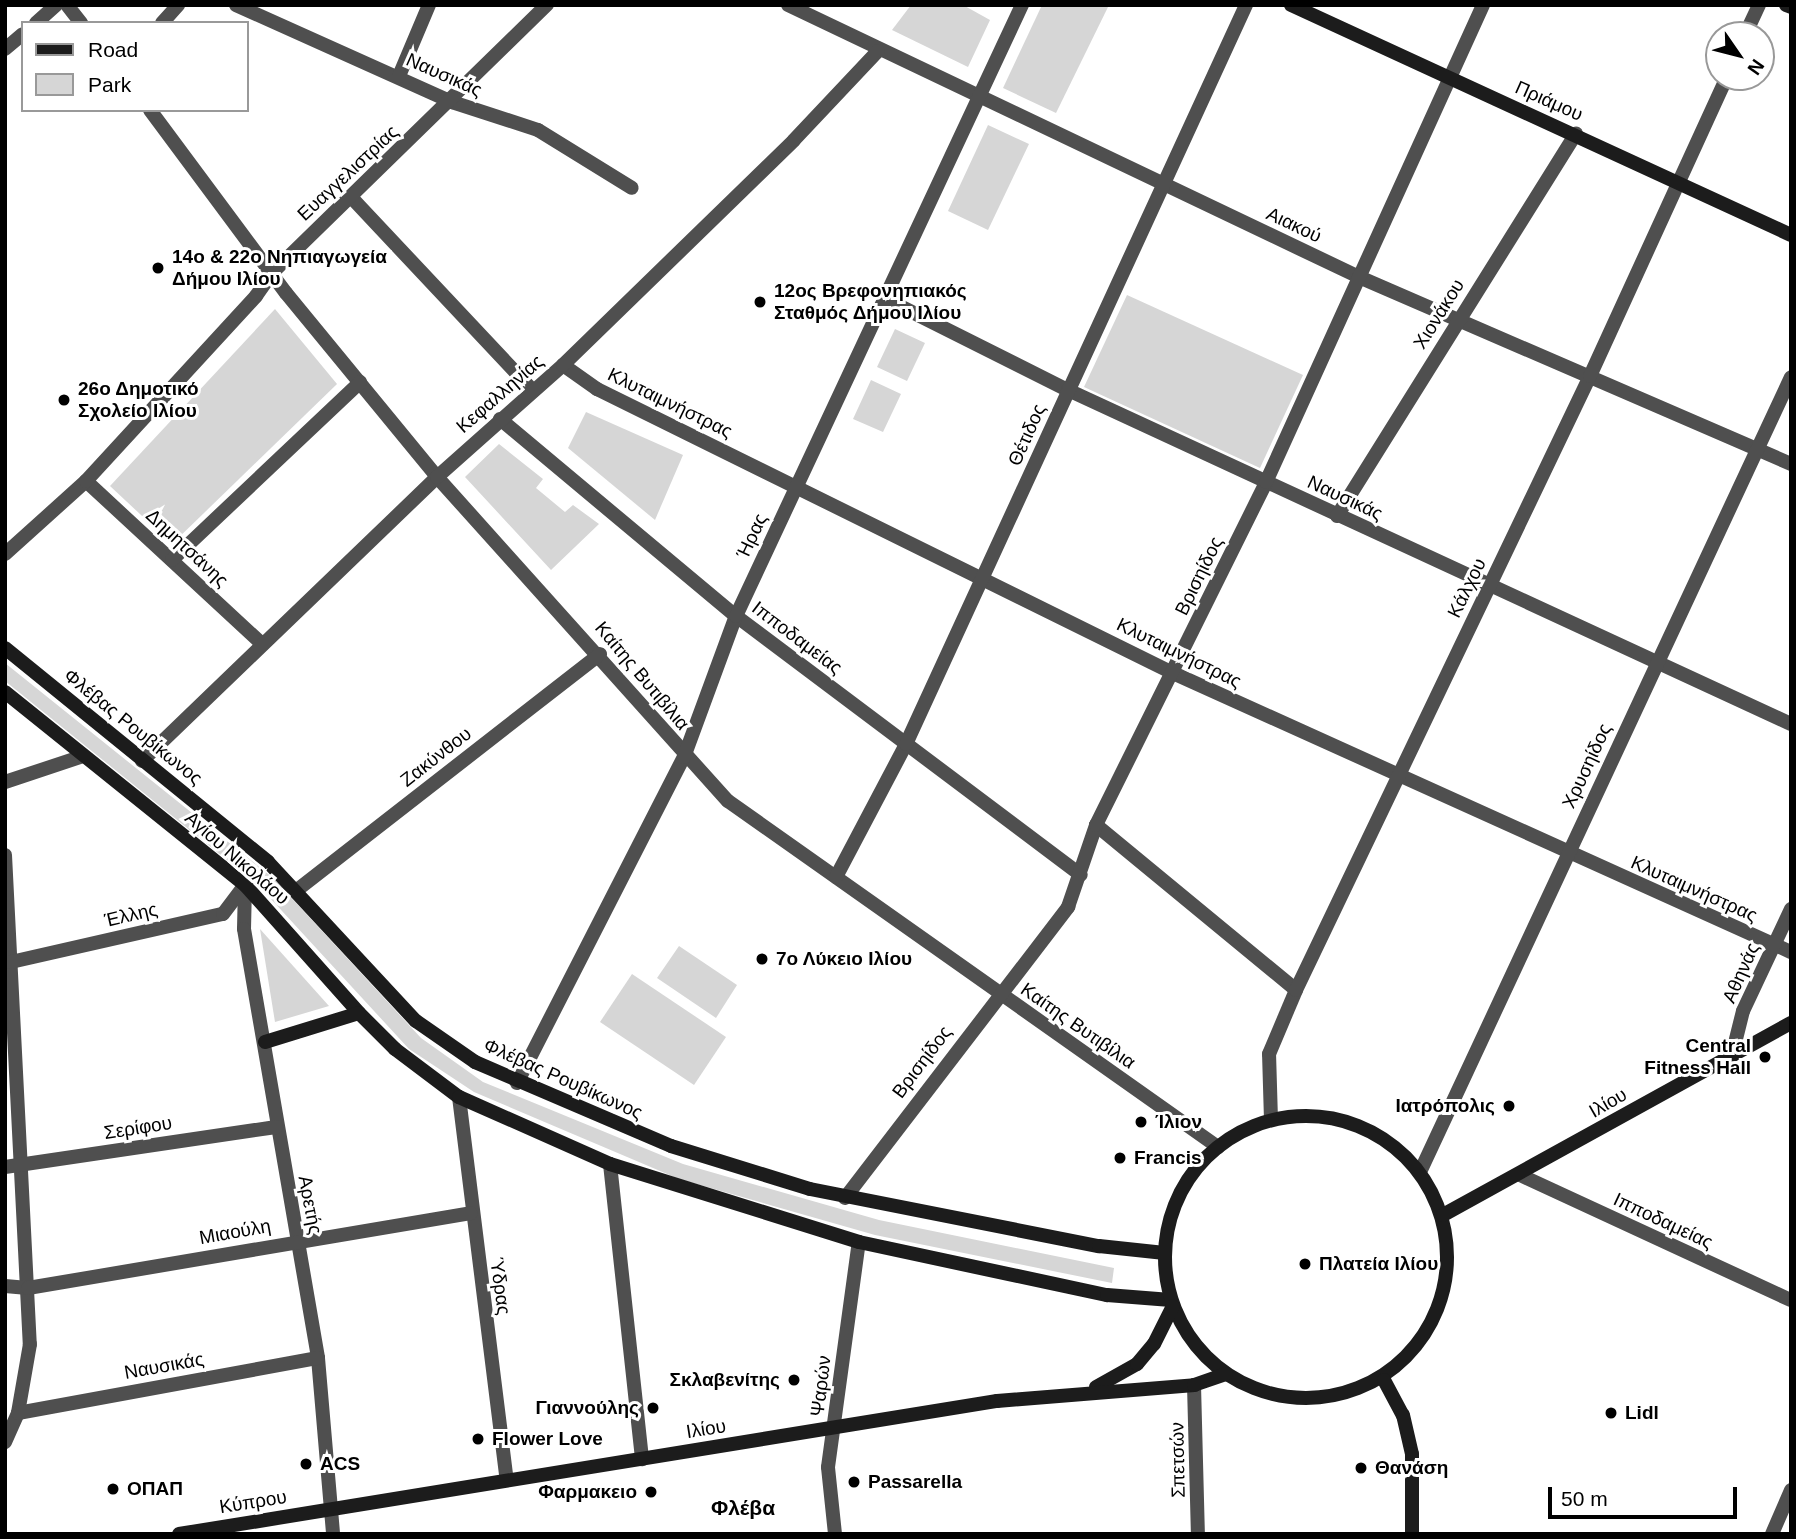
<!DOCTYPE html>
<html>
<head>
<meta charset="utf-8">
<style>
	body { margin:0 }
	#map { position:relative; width:1796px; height:1539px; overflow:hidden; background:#fff; font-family:Helvetica,sans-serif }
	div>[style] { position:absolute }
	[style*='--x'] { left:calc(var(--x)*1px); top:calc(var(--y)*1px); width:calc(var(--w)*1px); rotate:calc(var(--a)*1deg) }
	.green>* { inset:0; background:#d6d6d6 }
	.street>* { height:14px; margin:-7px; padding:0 7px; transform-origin:7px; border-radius:7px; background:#4f4f4f }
	.secondary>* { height:14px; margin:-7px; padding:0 7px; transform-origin:7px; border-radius:7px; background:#1c1c1c }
	.secondary>.ring { margin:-7px; padding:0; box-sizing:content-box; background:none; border:14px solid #1c1c1c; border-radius:50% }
	.dots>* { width:19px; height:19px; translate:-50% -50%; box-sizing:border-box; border:4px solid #fff; border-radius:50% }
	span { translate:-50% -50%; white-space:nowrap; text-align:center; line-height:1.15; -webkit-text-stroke:6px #fff; paint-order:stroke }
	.street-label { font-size:19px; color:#000 }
	.poi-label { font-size:19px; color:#000; font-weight:700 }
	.left { translate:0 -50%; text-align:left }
	.right { translate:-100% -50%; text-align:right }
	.neighbourhood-label { font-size:21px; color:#000; font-weight:700 }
	.frame { position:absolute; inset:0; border:7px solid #000; pointer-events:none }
	.legend { position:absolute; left:21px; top:21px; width:228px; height:91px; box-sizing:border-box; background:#fff; border:2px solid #999; margin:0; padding:9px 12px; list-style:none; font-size:21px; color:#000 }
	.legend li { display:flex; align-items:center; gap:14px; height:35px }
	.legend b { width:35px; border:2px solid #999 }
	.north { position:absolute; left:1705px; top:21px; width:70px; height:70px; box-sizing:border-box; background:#fff; border:2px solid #999; border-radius:50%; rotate:125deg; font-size:19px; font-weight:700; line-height:28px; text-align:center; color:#000 }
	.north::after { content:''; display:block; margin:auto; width:24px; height:32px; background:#000; clip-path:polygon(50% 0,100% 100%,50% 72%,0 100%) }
	.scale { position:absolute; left:1548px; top:1487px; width:189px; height:32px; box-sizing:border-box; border:4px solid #000; border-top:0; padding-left:9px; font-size:21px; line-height:24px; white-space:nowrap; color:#000; -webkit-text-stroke:5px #fff; paint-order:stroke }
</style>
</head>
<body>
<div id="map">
	<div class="green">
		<i style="clip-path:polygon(911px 5px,963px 5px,990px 20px,968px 67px,892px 30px)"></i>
		<i style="clip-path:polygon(1042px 5px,1109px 5px,1056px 113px,1003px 88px)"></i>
		<i style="clip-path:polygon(988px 125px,1029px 144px,988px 230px,948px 211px)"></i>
		<i style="clip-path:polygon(1127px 295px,1303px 375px,1260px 468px,1084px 387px)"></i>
		<i style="clip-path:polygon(275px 309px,337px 384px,172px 544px,110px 486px)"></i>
		<i style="clip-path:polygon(895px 329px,925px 343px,907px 381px,877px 367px)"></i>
		<i style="clip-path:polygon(871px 380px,901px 394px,883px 432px,853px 419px)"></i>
		<i style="clip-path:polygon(586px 412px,683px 455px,655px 520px,568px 448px)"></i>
		<i style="clip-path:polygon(499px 444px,543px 479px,536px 488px,565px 512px,573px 505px,599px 524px,551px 570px,465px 477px)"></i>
		<i style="clip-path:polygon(5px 663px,273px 878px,421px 1038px,483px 1082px,683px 1164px,879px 1220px,1114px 1268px,1112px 1283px,875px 1235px,679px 1179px,474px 1092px,409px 1049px,259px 886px,5px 681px)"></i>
		<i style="clip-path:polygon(260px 929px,329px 1006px,275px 1022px)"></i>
		<i style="clip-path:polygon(679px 946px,737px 985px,716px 1018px,657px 978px)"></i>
		<i style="clip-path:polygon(632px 974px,726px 1037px,694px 1085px,600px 1022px)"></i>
	</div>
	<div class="street">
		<i style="--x:67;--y:5;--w:23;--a:52"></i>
		<i style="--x:236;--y:5;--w:237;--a:24.2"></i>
		<i style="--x:452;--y:102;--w:90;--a:18"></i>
		<i style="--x:538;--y:130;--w:110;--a:31.7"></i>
		<i style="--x:788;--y:5;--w:632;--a:25.47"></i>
		<i style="--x:1359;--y:277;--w:471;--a:23.4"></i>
		<i style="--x:36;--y:23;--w:27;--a:-42"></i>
		<i style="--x:162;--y:23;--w:24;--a:-48"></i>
		<i style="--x:1745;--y:35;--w:33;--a:-65"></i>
		<i style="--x:5;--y:49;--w:23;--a:-40"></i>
		<i style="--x:399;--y:76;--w:77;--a:-67.1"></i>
		<i style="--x:150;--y:110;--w:228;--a:53.4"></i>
		<i style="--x:286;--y:293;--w:238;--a:50.6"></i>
		<i style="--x:437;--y:477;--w:435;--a:48.1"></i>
		<i style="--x:728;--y:801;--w:600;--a:35.23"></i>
		<i style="--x:351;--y:197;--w:266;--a:46.8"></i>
		<i style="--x:886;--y:299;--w:203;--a:26.6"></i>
		<i style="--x:1068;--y:390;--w:796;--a:24.8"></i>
		<i style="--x:563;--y:365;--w:42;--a:35.2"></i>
		<i style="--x:597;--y:389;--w:642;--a:26.25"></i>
		<i style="--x:1173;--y:673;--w:678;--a:24.3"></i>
		<i style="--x:500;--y:419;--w:307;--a:39.9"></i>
		<i style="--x:736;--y:616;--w:431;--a:36.9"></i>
		<i style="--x:86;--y:481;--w:238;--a:42.8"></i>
		<i style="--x:1337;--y:516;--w:451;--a:-58"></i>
		<i style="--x:5;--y:554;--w:109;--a:-42"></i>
		<i style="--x:86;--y:481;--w:251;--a:-47.4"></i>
		<i style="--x:256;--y:296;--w:28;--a:-55"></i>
		<i style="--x:272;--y:273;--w:384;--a:-44.3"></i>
		<i style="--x:172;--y:560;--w:259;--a:-43.4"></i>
		<i style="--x:142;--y:761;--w:409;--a:-43.9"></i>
		<i style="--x:437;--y:477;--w:169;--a:-41.6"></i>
		<i style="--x:563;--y:365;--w:322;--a:-44.2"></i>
		<i style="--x:794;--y:140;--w:122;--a:-46.7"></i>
		<i style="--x:5;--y:782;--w:82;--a:-18.4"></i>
		<i style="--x:1096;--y:825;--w:259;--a:39.5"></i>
		<i style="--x:5;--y:855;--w:490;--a:87.1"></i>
		<i style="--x:30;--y:1344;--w:70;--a:99.9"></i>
		<i style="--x:18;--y:1413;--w:32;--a:114"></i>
		<i style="--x:836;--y:877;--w:150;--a:-62.2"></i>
		<i style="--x:906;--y:744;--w:813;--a:-65.29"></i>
		<i style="--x:245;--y:885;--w:44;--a:91.3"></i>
		<i style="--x:244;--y:929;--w:435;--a:80.2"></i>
		<i style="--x:318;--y:1358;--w:177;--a:85.1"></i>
		<i style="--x:297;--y:890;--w:384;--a:-37.9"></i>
		<i style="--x:11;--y:962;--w:217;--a:-12.8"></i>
		<i style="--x:223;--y:914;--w:36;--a:-53"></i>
		<i style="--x:1732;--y:1055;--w:45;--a:-76"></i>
		<i style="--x:1743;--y:1011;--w:113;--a:-64.8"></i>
		<i style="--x:517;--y:1083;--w:366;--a:-62.9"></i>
		<i style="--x:684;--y:757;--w:150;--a:-69.8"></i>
		<i style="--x:736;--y:616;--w:675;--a:-64.92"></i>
		<i style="--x:459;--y:1097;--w:386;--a:82.9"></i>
		<i style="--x:1271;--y:1120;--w:66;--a:-91.7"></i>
		<i style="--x:1269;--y:1054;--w:69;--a:-67.1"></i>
		<i style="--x:1296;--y:990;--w:681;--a:-64.41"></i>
		<i style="--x:1590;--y:376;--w:329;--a:-65.4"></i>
		<i style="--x:610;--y:1164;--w:297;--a:83.8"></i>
		<i style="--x:5;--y:1167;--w:274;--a:-8.4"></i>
		<i style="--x:1420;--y:1172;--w:877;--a:-64.98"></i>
		<i style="--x:1520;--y:1175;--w:298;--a:24.8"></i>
		<i style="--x:845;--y:1198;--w:367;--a:-52.5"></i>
		<i style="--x:1068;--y:907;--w:87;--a:-71.1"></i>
		<i style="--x:1096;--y:825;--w:383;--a:-63.6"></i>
		<i style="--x:1266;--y:482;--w:524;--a:-65.54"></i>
		<i style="--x:5;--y:1286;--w:23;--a:5"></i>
		<i style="--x:28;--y:1288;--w:449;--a:-9.6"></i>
		<i style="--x:1194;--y:1385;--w:149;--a:88.5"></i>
		<i style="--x:18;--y:1413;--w:305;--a:-10.4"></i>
		<i style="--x:835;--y:1534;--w:67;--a:-96"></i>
		<i style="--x:828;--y:1467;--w:227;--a:-82.2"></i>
		<i style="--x:1772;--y:1534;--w:48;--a:-66.6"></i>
	</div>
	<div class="secondary">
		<i style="--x:1291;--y:5;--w:550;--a:24.7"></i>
		<i style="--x:1786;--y:5;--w:5;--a:22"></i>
		<i style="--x:5;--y:648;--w:339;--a:39.1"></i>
		<i style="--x:268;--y:862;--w:217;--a:47.1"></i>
		<i style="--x:416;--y:1021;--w:72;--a:34.8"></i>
		<i style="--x:475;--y:1062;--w:213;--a:23.2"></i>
		<i style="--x:671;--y:1146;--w:145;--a:17.2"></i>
		<i style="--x:810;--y:1189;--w:295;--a:11.2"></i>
		<i style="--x:1099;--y:1246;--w:66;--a:6.1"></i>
		<i style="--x:5;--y:692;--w:308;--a:38.8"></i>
		<i style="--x:245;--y:885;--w:171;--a:48.3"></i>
		<i style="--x:359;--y:1013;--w:51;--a:45"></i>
		<i style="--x:395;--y:1049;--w:80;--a:36.9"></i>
		<i style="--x:459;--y:1097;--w:165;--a:23.9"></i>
		<i style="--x:610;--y:1164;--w:261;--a:17.4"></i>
		<i style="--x:859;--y:1242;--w:254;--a:12.1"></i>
		<i style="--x:1107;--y:1295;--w:64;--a:4.5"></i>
		<i style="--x:265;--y:1042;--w:98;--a:-17.1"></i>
		<i class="ring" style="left:1165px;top:1116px;width:268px;height:268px"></i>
		<i style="--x:1443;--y:1215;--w:397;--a:-28.9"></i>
		<i style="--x:1384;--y:1380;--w:40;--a:62"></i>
		<i style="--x:1403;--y:1415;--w:40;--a:77"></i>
		<i style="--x:1412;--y:1454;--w:80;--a:90"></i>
		<i style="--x:1096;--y:1387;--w:47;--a:-29.3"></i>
		<i style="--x:1137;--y:1364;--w:26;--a:-50"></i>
		<i style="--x:1154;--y:1344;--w:42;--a:-63.4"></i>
		<i style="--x:179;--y:1534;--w:829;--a:-9.24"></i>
		<i style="--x:997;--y:1401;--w:198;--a:-4.6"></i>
		<i style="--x:1194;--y:1385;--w:34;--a:-19"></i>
	</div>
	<div class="dots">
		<i style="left:158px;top:268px;background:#000"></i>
		<i style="left:760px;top:302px;background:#000"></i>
		<i style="left:64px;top:400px;background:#000"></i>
		<i style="left:762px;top:959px;background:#000"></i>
		<i style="left:1765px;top:1057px;background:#000"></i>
		<i style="left:1509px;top:1106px;background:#000"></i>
		<i style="left:1141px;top:1122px;background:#000"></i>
		<i style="left:1120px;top:1158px;background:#000"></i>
		<i style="left:1305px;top:1264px;background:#000"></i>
		<i style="left:794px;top:1380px;background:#000"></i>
		<i style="left:653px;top:1408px;background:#000"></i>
		<i style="left:1611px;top:1413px;background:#000"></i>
		<i style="left:478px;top:1439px;background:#000"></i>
		<i style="left:306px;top:1464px;background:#000"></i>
		<i style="left:1361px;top:1468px;background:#000"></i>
		<i style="left:854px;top:1482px;background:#000"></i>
		<i style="left:113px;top:1489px;background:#000"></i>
		<i style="left:651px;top:1492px;background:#000"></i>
	</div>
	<div class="street-label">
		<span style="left:444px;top:75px;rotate:24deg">Ναυσικάς</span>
		<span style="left:1549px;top:101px;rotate:24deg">Πριάμου</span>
		<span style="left:348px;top:173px;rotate:-43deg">Ευαγγελιστρίας</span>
		<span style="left:1294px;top:225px;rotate:25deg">Αιακού</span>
		<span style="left:1439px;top:314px;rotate:-58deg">Χιονάκου</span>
		<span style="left:500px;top:394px;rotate:-41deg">Κεφαλληνίας</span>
		<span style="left:670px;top:403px;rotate:26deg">Κλυταιμνήστρας</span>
		<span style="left:1027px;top:435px;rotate:-66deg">Θέτιδος</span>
		<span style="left:1345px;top:498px;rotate:25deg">Ναυσικάς</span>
		<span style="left:752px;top:536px;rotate:-65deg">Ήρας</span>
		<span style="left:187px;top:548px;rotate:43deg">Δημητσάνης</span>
		<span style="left:1199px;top:576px;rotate:-64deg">Βρισηίδος</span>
		<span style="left:1467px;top:588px;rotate:-64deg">Κάλχου</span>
		<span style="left:797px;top:638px;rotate:37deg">Ιπποδαμείας</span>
		<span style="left:1179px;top:653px;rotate:26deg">Κλυταιμνήστρας</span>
		<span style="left:642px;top:676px;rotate:50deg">Καίτης Βυτιβίλια</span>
		<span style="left:133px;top:727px;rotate:39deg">Φλέβας Ρουβίκωνος</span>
		<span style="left:436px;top:757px;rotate:-38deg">Ζακύνθου</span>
		<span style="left:1587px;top:766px;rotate:-65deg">Χρυσηίδος</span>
		<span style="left:237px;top:858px;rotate:41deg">Αγίου Νικολάου</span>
		<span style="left:1694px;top:889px;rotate:24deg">Κλυταιμνήστρας</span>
		<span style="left:131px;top:915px;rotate:-13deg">Έλλης</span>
		<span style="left:1741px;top:973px;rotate:-66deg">Αθηνάς</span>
		<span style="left:1078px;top:1026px;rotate:35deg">Καίτης Βυτιβίλια</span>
		<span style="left:922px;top:1062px;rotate:-53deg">Βρισηίδος</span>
		<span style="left:563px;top:1079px;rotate:24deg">Φλέβας Ρουβίκωνος</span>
		<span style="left:1608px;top:1103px;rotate:-30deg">Ιλίου</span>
		<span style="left:138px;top:1128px;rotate:-9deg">Σερίφου</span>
		<span style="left:310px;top:1205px;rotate:79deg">Αρετής</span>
		<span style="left:1663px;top:1221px;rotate:25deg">Ιπποδαμείας</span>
		<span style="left:235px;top:1232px;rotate:-10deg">Μιαούλη</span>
		<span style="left:500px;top:1286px;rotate:82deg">Ύδρας</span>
		<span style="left:164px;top:1366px;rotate:-10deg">Ναυσικάς</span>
		<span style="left:821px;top:1386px;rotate:-83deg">Ψαρών</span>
		<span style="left:706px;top:1429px;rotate:-9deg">Ιλίου</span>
		<span style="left:1178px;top:1460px;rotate:-91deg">Σπετσών</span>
		<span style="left:253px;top:1502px;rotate:-9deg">Κύπρου</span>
	</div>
	<div class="poi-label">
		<span class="left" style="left:172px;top:268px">14ο &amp; 22ο Νηπιαγωγεία<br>Δήμου Ιλίου</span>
		<span class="left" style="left:774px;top:302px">12ος Βρεφονηπιακός<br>Σταθμός Δήμου Ιλίου</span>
		<span class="left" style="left:78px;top:400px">26ο Δημοτικό<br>Σχολείο Ιλίου</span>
		<span class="left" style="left:776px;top:959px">7ο Λύκειο Ιλίου</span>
		<span class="right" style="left:1751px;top:1057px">Central<br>Fitness Hall</span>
		<span class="right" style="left:1495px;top:1106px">Ιατρόπολις</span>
		<span class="left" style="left:1155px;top:1122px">Ίλιον</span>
		<span class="left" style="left:1134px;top:1158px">Francis</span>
		<span class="left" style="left:1319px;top:1264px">Πλατεία Ιλίου</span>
		<span class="right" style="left:780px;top:1380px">Σκλαβενίτης</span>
		<span class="right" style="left:639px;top:1408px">Γιαννούλης</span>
		<span class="left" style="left:1625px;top:1413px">Lidl</span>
		<span class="left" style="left:492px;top:1439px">Flower Love</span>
		<span class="left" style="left:320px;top:1464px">ACS</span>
		<span class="left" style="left:1375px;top:1468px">Θανάση</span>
		<span class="left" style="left:868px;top:1482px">Passarella</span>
		<span class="left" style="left:127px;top:1489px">ΟΠΑΠ</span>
		<span class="right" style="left:637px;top:1492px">Φαρμακειο</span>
	</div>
	<div class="neighbourhood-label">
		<span style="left:743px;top:1508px">Φλέβα</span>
	</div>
	<div class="frame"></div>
	<ul class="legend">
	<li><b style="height:9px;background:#1c1c1c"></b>Road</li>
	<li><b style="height:19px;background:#d6d6d6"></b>Park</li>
	</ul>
	<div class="north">N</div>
	<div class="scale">50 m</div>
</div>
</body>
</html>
